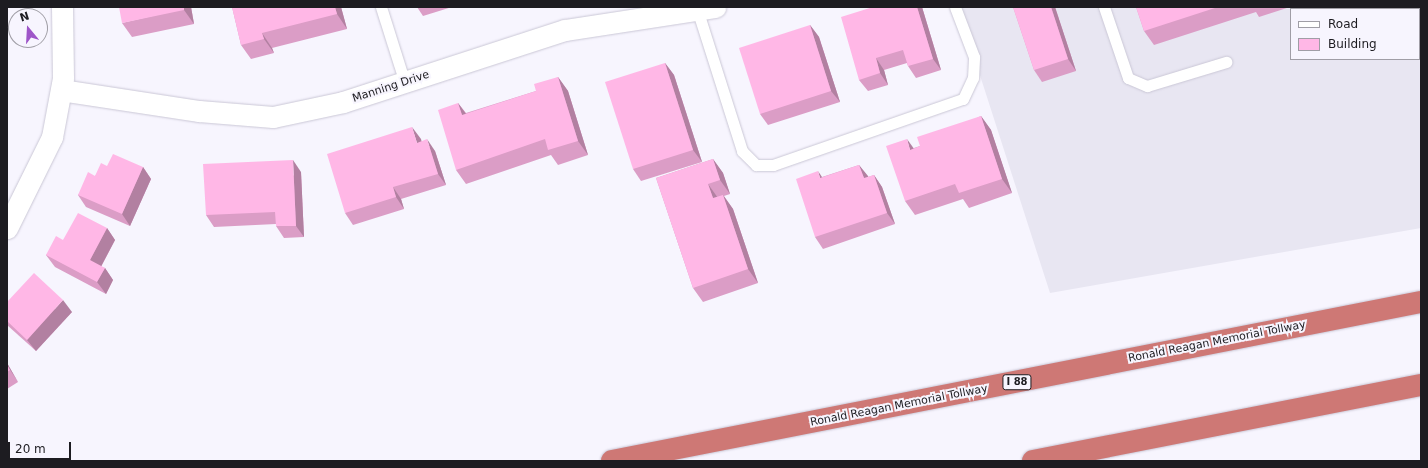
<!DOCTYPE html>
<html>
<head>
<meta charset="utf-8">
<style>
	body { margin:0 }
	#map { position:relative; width:1428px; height:468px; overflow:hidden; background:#f7f5fe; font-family:"DejaVu Sans",sans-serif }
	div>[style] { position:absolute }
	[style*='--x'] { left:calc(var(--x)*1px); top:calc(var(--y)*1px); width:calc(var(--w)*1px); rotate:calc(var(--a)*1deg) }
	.built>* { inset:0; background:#e8e6f2 }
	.roads { filter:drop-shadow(0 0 1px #cac7d6) drop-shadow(0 0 1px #cac7d6) }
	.lane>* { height:11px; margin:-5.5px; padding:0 5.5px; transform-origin:5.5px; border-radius:5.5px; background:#fff }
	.street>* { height:21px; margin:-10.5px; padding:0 10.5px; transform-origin:10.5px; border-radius:10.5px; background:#fff }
	.highway>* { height:22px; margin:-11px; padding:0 11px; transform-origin:11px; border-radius:11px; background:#ce7875 }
	.wall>* { inset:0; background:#db9dc6 }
	.shaded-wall>* { inset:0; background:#b280a1 }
	.building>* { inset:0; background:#ffb7e6 }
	span { translate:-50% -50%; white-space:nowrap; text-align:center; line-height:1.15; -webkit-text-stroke:4px #f7f5fe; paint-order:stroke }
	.shield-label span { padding:1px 3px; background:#f7f5fe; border:1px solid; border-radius:3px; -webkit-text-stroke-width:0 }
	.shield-label { font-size:10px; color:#1d1c21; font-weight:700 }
	.street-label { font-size:11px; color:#1d1c21 }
	.frame { position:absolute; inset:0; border:8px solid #1d1c21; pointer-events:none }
	.legend { position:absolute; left:1290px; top:8px; width:130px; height:52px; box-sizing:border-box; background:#f7f5fe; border:1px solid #a09ea6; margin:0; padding:5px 7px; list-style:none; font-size:12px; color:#1d1c21 }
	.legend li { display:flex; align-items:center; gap:8px; height:20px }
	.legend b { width:20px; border:1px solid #a09ea6 }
	.north { position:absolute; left:8px; top:8px; width:40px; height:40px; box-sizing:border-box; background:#f7f5fe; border:1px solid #a09ea6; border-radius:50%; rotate:342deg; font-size:11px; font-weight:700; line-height:16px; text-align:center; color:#1d1c21 }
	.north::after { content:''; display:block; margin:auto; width:14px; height:18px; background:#9e55c8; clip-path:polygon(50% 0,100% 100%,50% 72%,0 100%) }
	.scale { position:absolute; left:8px; top:442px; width:63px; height:18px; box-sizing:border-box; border:2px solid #1d1c21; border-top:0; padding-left:5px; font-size:12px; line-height:14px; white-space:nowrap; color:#1d1c21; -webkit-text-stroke:3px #f7f5fe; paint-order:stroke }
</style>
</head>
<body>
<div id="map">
	<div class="built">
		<i style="clip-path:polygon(evenodd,958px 7px,1421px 7px,1421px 228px,1050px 293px,958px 7px,1291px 9px,1419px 9px,1419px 59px,1291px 59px,1291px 9px)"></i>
	</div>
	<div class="roads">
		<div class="lane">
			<i style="--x:381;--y:7;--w:80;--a:72.5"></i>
			<i style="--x:1104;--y:7;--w:75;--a:71.3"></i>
			<i style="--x:1128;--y:78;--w:21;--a:23"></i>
			<i style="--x:1147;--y:86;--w:83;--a:-16.9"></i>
			<i style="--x:1333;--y:7;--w:2;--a:63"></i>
			<i style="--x:698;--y:12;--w:146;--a:72.4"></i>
			<i style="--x:742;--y:151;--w:20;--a:45"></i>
			<i style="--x:756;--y:165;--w:17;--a:0"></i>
			<i style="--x:773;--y:165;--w:201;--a:-19.2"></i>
			<i style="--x:963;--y:99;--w:23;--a:-65"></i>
			<i style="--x:973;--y:78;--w:21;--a:-87"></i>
			<i style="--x:974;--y:57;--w:53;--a:-110.8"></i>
		</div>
		<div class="street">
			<i style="--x:61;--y:90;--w:140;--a:8.7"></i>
			<i style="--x:199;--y:111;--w:74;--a:4.6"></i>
			<i style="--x:273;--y:117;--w:72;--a:-12.1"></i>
			<i style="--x:343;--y:102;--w:233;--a:-18"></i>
			<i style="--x:565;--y:30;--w:152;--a:-8.7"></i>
			<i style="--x:7;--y:228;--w:102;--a:-63.7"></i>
			<i style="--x:52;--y:137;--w:60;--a:-79.4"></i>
			<i style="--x:63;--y:78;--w:71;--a:-90.8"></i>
		</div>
		<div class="highway">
			<i style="--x:612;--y:461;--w:824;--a:-11.12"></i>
			<i style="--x:1033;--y:461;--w:395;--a:-11.1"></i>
		</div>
	</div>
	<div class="wall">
		<i style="clip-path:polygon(191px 7px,194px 24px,132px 37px,122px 23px)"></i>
		<i style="clip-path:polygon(232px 7px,341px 7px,347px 29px,272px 48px,274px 53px,251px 59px,241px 45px)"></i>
		<i style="clip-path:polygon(417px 7px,452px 7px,423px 16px)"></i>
		<i style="clip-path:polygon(873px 7px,922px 7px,941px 70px,916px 78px,908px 66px,907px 63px,884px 70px,888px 85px,868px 91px,859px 80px)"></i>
		<i style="clip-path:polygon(1013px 7px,1055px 7px,1076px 71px,1042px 82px,1034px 70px)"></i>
		<i style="clip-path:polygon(1136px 7px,1290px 7px,1259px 17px,1256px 12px,1154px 45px,1144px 31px)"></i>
		<i style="clip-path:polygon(810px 25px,819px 37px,840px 102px,768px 125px,760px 114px)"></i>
		<i style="clip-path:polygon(665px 63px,674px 75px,702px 162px,641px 181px,633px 169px)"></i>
		<i style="clip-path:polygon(558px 77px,568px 91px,588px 155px,558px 165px,551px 155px,466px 184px,456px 170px,458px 103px,466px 113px,536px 91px)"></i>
		<i style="clip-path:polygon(981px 116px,991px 130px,1012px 193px,969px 208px,963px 199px,915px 215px,905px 201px,914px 148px,920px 146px)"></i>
		<i style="clip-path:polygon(421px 139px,421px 141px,435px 151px,446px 185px,401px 199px,404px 209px,353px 225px,345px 213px)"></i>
		<i style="clip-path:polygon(713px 159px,723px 173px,730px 194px,724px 196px,733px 209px,758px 283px,703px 302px,693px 288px,656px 178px)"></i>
		<i style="clip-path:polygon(859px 165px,868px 177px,874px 175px,882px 187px,895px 224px,823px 249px,815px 237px,822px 177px)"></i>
		<i style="clip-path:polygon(107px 166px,143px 167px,151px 179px,130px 226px,86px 207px,78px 195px,95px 176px)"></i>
		<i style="clip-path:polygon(301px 172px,304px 237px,284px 238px,276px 226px,276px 224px,214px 227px,206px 215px)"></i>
		<i style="clip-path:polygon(107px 228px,115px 240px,101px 267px,105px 268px,113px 280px,106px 294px,55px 267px,46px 255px,63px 240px)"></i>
		<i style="clip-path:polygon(7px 302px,72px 312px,36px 351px,7px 325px)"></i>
		<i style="clip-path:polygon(7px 363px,18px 382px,7px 389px)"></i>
	</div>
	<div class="shaded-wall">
		<i style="clip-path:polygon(184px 7px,191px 7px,194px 24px,184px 10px)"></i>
		<i style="clip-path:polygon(335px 7px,341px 7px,347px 29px,337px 14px)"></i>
		<i style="clip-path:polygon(917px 7px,922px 7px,941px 70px,933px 59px)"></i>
		<i style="clip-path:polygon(1051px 7px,1055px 7px,1076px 71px,1068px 59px)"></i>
		<i style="clip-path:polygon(810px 25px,819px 37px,840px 102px,831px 91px)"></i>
		<i style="clip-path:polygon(262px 33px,272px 48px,274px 53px,264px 39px)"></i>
		<i style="clip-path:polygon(876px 58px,884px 70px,888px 85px,880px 73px)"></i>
		<i style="clip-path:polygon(665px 63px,674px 75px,702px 162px,693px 150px)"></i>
		<i style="clip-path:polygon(558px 77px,568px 91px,588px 155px,578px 141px)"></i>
		<i style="clip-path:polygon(458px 103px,469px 118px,462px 115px)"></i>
		<i style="clip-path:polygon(981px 116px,991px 130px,1012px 193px,1002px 179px)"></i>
		<i style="clip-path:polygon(412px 127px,421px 139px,425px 155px,417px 143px)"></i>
		<i style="clip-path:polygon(427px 139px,435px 151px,446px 185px,438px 174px)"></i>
		<i style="clip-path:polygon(907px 139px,917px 153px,910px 150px)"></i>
		<i style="clip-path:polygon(713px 159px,723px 173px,730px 194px,720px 180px)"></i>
		<i style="clip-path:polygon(293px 160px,301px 172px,304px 237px,296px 226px)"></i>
		<i style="clip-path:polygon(859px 165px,868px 176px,872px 190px,864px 178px)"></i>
		<i style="clip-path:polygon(143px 167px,151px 179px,130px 226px,122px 214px)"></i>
		<i style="clip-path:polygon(818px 171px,826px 183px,820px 178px)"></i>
		<i style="clip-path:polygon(874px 175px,882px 187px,895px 224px,887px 213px)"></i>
		<i style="clip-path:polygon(708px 184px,718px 198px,713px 198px)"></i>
		<i style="clip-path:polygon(393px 187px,401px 199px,404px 209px,396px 197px)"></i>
		<i style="clip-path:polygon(723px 195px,733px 209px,758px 283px,748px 269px)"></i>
		<i style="clip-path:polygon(107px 228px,115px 240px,98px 272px,90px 260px)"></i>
		<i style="clip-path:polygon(105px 268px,113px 280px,106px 294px,97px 282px)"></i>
		<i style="clip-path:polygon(63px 300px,72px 312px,36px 351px,27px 340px)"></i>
		<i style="clip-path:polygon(7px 363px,18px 382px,7px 365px)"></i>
	</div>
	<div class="building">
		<i style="clip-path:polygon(119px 7px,184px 7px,184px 10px,122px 23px)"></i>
		<i style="clip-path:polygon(232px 7px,335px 7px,337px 14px,262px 33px,264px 39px,241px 45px)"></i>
		<i style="clip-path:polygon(873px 7px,917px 7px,933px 59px,908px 66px,903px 50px,876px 58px,880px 73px,859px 80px,841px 17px)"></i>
		<i style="clip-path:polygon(1013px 7px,1051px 7px,1068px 59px,1034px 70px)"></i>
		<i style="clip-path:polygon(1136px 7px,1218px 7px,1144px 31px)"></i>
		<i style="clip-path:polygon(810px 25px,831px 91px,760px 114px,739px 48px)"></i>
		<i style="clip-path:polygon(665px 63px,693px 150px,633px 169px,605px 82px)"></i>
		<i style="clip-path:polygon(558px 77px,578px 141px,548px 150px,545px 139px,456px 170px,438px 110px,458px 103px,462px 115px,536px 91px,534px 84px)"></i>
		<i style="clip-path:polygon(981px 116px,1002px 179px,959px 193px,955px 184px,905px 201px,886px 146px,907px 139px,910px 150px,920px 146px,917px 137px)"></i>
		<i style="clip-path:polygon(412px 127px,417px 143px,427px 139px,438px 174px,393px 187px,396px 197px,345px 213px,327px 154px)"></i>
		<i style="clip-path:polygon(113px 154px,143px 167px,122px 214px,78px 195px,88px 172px,95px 176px,101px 163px,107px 166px)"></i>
		<i style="clip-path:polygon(713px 159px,720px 180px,708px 184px,713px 198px,723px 195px,748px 269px,693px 288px,656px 178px)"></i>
		<i style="clip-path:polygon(293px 160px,296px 226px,276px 226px,275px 212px,206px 215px,203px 164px)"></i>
		<i style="clip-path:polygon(859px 165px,864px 178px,874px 175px,887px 213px,815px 237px,796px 179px,818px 171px,820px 178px)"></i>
		<i style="clip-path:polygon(78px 213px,107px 228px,90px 260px,105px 268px,97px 282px,46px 255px,56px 236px,63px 240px)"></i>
		<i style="clip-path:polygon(34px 273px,63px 300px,27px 340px,7px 321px,7px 302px)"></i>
		<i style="clip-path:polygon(7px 365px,10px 370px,7px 372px)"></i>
	</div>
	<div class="shield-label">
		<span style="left:1017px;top:382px">I 88</span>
	</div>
	<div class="street-label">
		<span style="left:391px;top:87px;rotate:-18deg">Manning Drive</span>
		<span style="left:1217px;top:342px;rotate:-11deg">Ronald Reagan Memorial Tollway</span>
		<span style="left:899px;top:406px;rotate:-11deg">Ronald Reagan Memorial Tollway</span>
	</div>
	<div class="frame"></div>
	<ul class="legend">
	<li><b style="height:5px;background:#fff"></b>Road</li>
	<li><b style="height:11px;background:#ffb7e6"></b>Building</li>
	</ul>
	<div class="north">N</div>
	<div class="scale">20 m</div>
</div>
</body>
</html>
